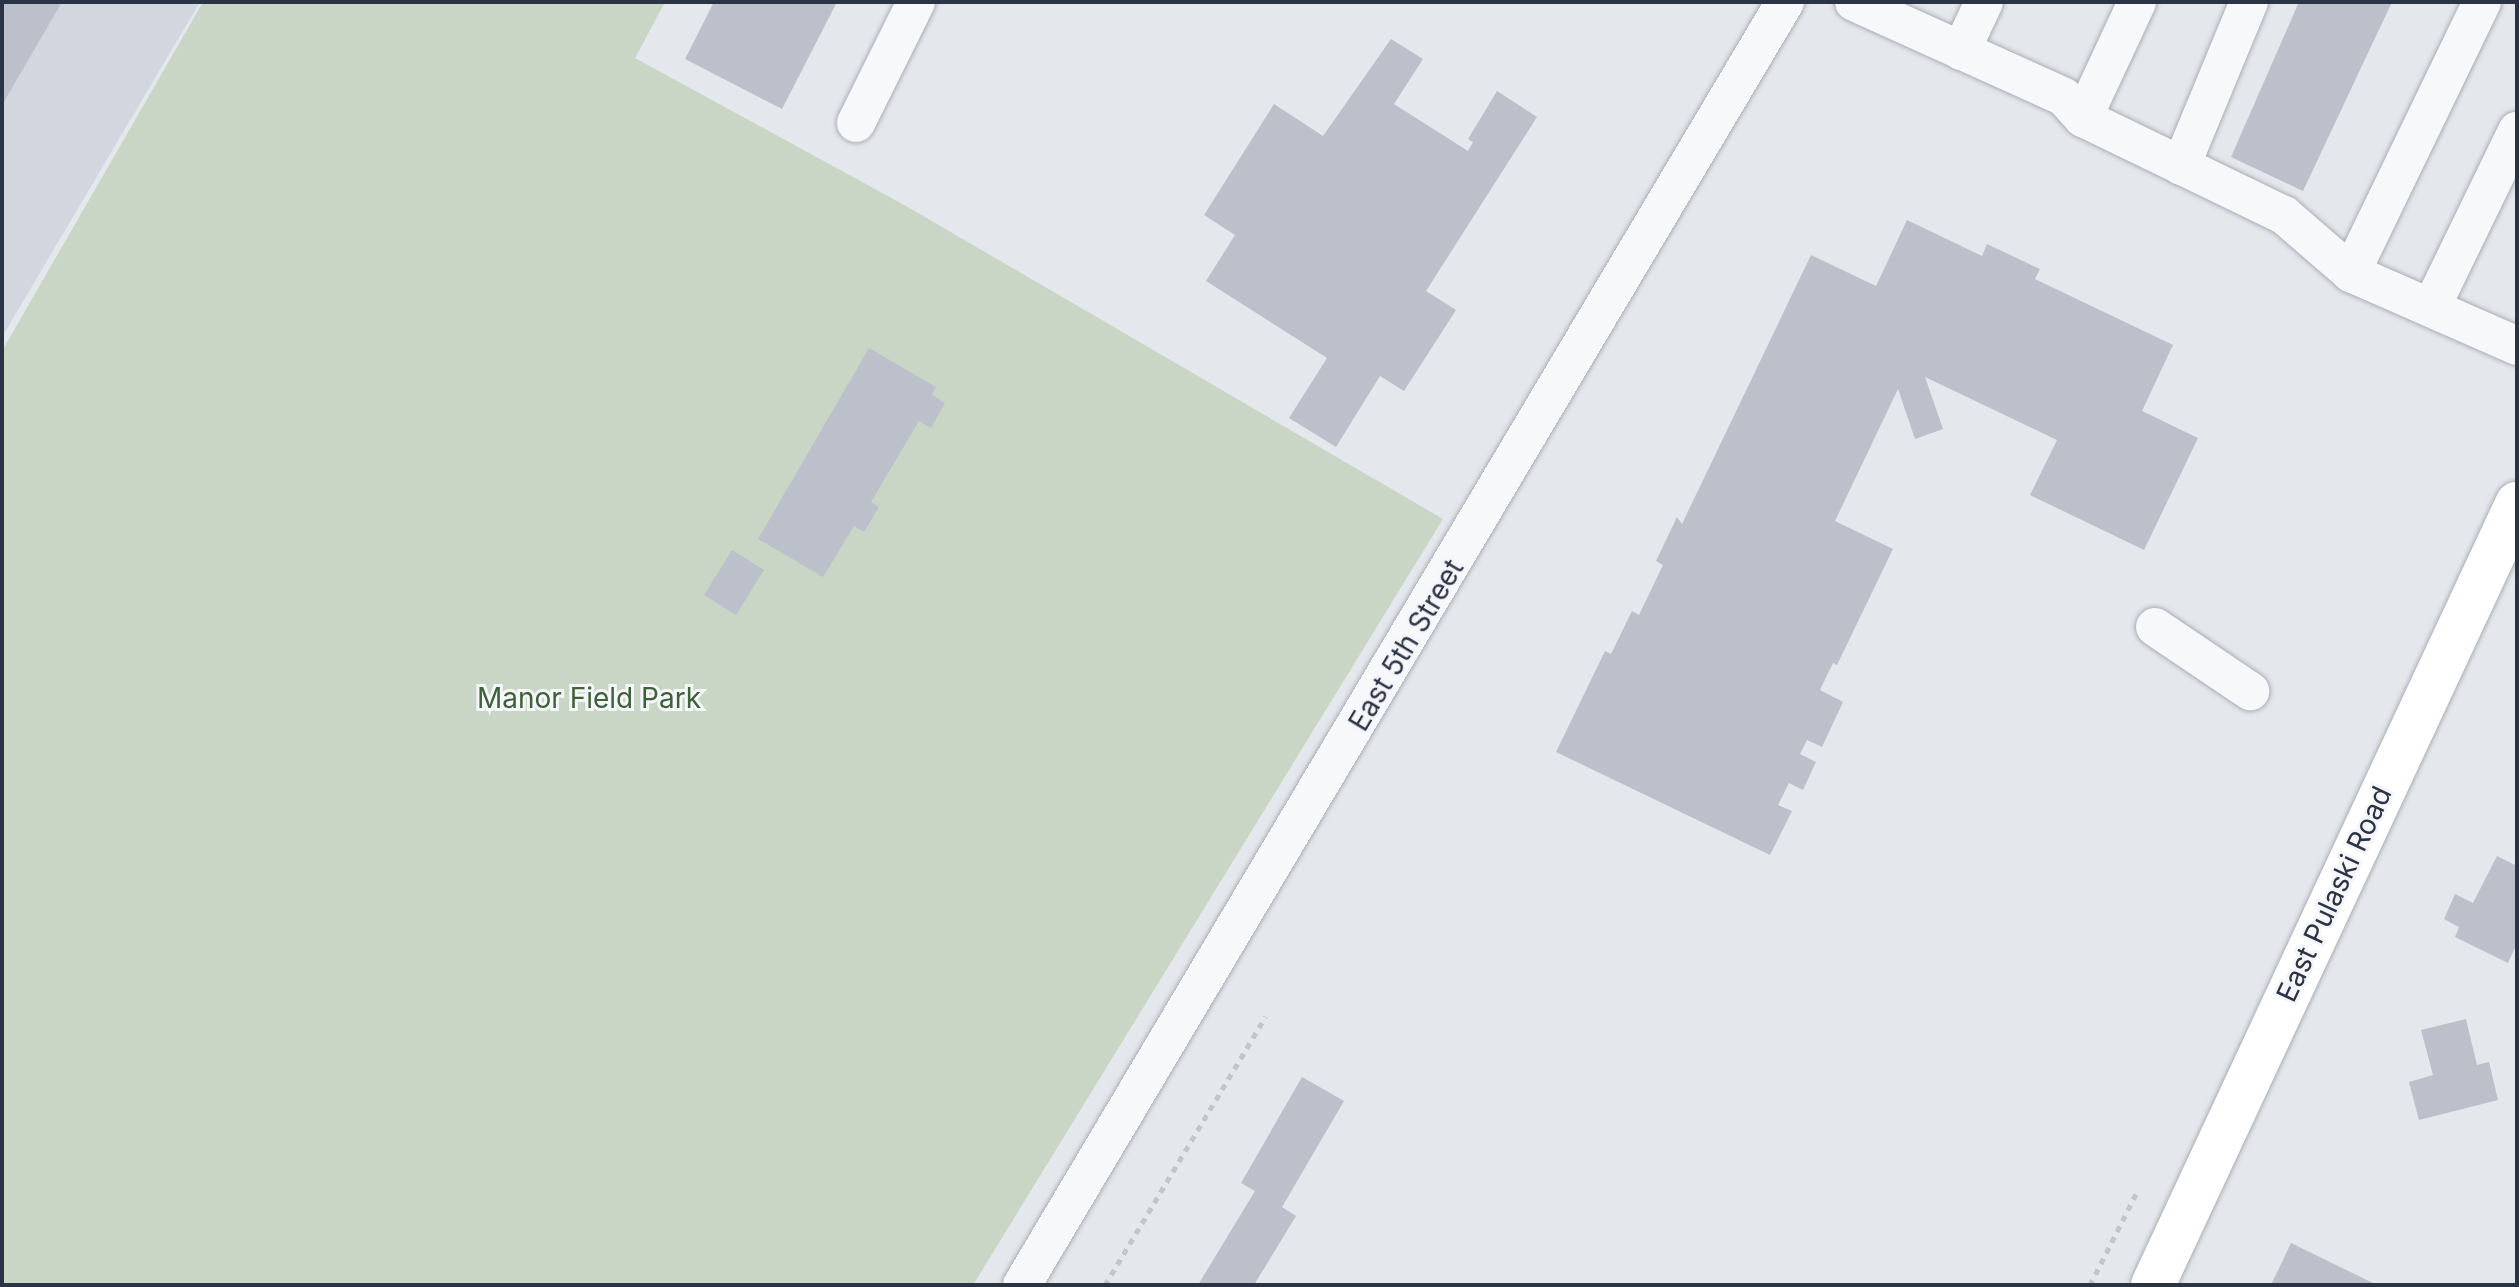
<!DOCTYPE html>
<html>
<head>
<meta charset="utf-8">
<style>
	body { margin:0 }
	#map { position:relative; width:2519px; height:1287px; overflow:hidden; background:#e4e7ec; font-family:Inter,sans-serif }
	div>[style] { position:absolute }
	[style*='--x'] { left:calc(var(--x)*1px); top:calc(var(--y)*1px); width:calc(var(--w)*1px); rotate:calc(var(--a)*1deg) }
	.built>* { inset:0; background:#d2d6de }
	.green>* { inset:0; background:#c9d6c5 }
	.building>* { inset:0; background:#bbc0ca }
	.path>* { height:5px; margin-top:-2.5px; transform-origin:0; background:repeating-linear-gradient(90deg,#c2c5cb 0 6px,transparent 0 12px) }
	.roads { filter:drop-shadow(0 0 2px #a9aeb7) drop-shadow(0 0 2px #a9aeb7) }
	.minor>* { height:38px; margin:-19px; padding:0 19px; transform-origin:19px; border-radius:19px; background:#f7f8fa }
	.major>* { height:44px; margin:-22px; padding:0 22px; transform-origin:22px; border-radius:22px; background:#fff }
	span { translate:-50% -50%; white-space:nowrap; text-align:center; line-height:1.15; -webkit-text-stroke:6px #f4f6f9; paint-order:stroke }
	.street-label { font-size:28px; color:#2b3445 }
	.park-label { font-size:28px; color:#3f6138 }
	.frame { position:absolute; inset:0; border:4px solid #2b3445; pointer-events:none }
</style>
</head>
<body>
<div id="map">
	<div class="built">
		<i style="clip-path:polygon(2px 2px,200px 2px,2px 337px)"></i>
	</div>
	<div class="green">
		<i style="clip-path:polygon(203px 2px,665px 2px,635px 58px,906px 206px,1443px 519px,973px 1285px,2px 1285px,2px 351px)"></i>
	</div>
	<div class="building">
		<i style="clip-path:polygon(2px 2px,62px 2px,2px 105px)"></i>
		<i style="clip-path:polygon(714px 2px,837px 2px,782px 109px,685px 59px)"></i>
		<i style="clip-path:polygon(2299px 2px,2392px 2px,2303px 191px,2231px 157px)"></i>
		<i style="clip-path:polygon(1391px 39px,1423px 59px,1394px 104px,1468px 151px,1473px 142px,1468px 139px,1497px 91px,1537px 117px,1426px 291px,1456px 310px,1404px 391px,1380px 376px,1336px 447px,1289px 418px,1327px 358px,1206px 281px,1235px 235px,1204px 215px,1274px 104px,1323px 136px)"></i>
		<i style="clip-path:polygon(1907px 220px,1982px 256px,1987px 244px,2040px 269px,2035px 279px,2173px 345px,2142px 411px,2198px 438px,2144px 550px,2030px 495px,2057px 440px,1925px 377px,1943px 429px,1915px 439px,1898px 389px,1835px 521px,1893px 549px,1837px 665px,1833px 663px,1820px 690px,1843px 702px,1822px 747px,1807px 740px,1800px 754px,1816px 762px,1803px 790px,1789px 783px,1778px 805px,1792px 811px,1770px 855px,1556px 752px,1605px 651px,1611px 654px,1632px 611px,1639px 615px,1663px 565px,1656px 561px,1677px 517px,1682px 524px,1811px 255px,1876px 286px)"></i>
		<i style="clip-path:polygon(869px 348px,936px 387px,932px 395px,945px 403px,931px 428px,919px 421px,871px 502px,879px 507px,864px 532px,854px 526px,823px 577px,758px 539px)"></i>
		<i style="clip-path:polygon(732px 550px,764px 570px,736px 615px,704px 595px)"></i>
		<i style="clip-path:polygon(2497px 856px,2517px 866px,2517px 943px,2508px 963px,2455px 937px,2459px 927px,2444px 919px,2455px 894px,2473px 903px)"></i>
		<i style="clip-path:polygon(2466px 1019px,2477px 1065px,2489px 1062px,2498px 1100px,2419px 1120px,2409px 1082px,2433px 1075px,2421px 1030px)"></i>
		<i style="clip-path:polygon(1302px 1077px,1344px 1101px,1282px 1207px,1296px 1216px,1254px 1285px,1198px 1285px,1255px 1191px,1241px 1183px)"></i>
		<i style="clip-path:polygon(2291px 1243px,2377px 1285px,2271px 1285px)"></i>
	</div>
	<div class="path">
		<i style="--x:1105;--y:1285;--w:313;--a:-59.1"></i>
		<i style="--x:2090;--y:1285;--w:106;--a:-63.2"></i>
	</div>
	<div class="roads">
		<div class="minor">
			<i style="--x:1854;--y:2;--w:230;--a:24.3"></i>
			<i style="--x:2064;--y:97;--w:28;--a:48"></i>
			<i style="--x:2083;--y:118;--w:223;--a:25.8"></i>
			<i style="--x:2284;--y:215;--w:89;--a:40.9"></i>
			<i style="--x:2351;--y:273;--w:181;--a:23.7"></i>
			<i style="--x:1961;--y:51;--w:54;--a:-64.9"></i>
			<i style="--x:2083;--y:118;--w:128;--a:-65"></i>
			<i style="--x:856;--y:123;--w:135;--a:-63.6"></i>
			<i style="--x:2181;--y:166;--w:178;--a:-67.5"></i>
			<i style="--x:2351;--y:273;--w:301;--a:-64.2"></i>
			<i style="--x:2431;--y:308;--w:197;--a:-64.1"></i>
			<i style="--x:2155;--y:627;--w:115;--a:34"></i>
			<i style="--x:1022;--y:1285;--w:1493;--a:-59.26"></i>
		</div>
		<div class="major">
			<i style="--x:2153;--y:1285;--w:862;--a:-65.01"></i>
		</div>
	</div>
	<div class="street-label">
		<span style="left:1406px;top:645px;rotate:-59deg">East 5th Street</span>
		<span style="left:2334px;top:894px;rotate:-65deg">East Pulaski Road</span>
	</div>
	<div class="park-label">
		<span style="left:589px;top:698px">Manor Field Park</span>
	</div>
	<div class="frame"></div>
</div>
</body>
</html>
